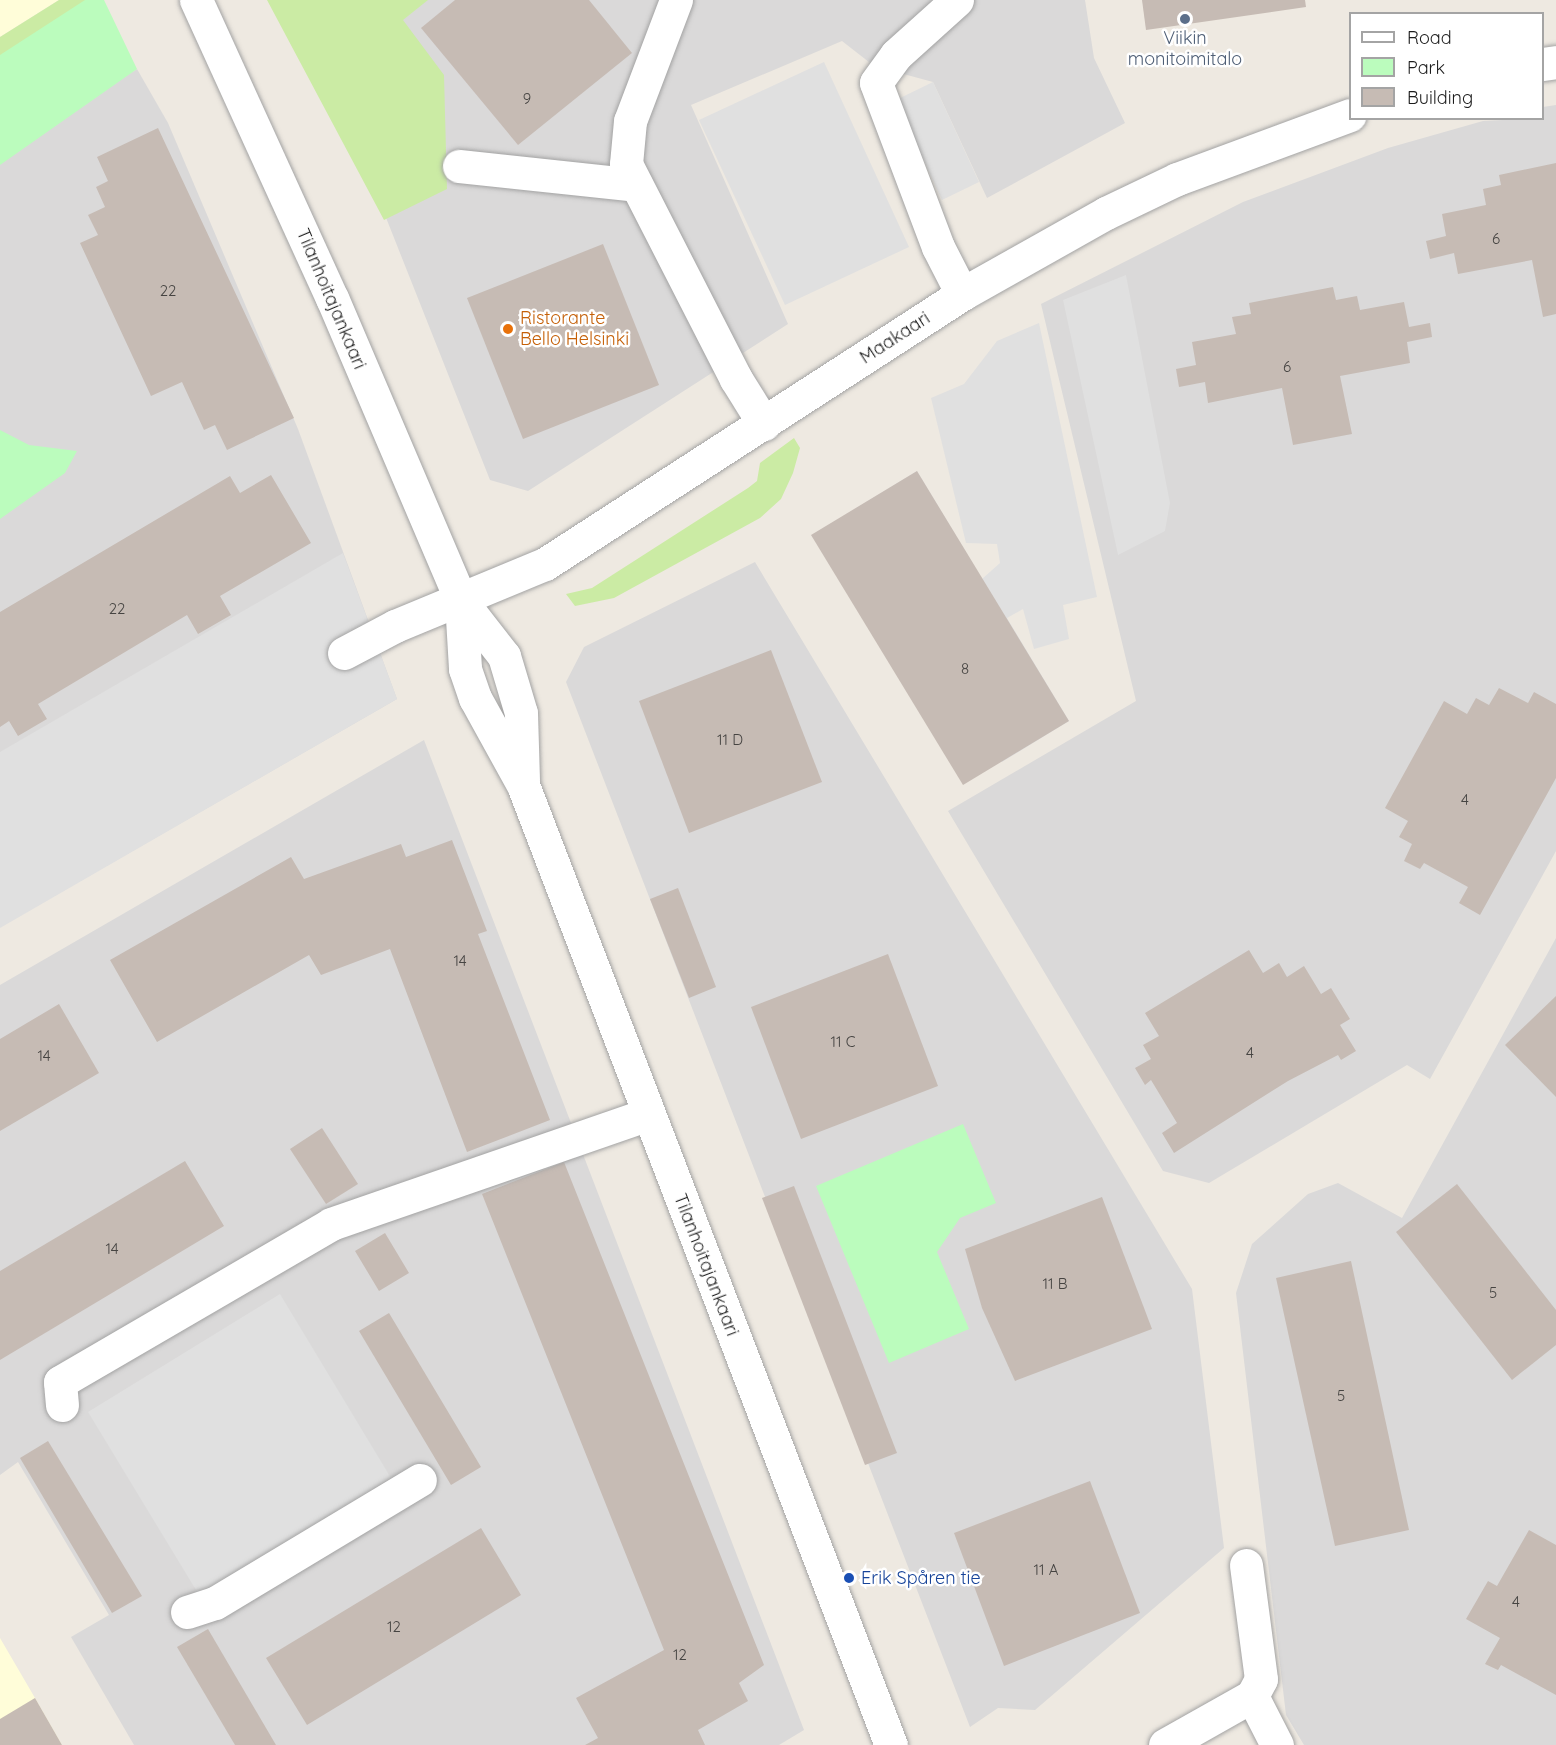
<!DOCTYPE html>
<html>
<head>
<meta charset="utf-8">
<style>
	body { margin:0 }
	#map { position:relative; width:1556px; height:1745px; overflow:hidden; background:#eee9e1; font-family:Quicksand,sans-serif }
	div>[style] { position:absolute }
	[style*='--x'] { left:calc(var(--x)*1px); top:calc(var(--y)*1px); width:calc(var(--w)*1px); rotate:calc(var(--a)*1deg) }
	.residential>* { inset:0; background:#dad9d9 }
	.education>* { inset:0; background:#fffdd9 }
	.grass>* { inset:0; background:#cbeba4 }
	.park>* { inset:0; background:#bbfcbd }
	.parking>* { inset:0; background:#e0e0e0 }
	.building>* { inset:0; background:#c6bbb4 }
	.roads { filter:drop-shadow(0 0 2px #a3a3a3) drop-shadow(0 0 2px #a3a3a3) }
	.minor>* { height:33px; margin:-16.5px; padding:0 16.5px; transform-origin:16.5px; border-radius:16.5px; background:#fff }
	.dots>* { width:16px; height:16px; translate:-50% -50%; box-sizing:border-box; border:3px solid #fff; border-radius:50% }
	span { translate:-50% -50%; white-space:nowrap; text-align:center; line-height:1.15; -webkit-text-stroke:5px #fff; paint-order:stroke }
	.number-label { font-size:15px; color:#464442 }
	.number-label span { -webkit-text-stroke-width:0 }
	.service-label { font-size:18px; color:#4e5e75 }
	.street-label { font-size:18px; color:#1c1c1c }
	.food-label { font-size:18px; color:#c56008 }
	.left { translate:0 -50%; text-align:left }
	.transit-label { font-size:18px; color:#164399 }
	.legend { position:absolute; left:1349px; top:12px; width:195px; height:108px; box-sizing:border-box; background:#fff; border:2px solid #a4a4a4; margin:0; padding:8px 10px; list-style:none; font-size:18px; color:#1c1c1c }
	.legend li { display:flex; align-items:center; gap:12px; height:30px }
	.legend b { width:30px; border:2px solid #a4a4a4 }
</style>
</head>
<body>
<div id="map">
	<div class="residential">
		<i style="clip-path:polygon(371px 0,1085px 0,1094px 58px,1125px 123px,987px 198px,933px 82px,874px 66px,842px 41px,691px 105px,788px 324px,528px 491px,490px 480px,379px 200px)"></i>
		<i style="clip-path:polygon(137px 69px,168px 123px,298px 429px,397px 699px,0 927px,0 155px)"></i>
		<i style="clip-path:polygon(1556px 105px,1556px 851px,1430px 1079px,1407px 1065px,1209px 1183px,1163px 1171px,948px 811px,1136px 701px,1041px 304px,1243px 202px,1388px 148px,1483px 121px,1542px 118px,1543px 107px)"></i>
		<i style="clip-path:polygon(755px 562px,1192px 1289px,1224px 1548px,1035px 1710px,998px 1708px,970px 1727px,566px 682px,584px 647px)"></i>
		<i style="clip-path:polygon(424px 740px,804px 1730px,779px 1745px,134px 1745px,71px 1637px,109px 1615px,18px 1462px,0 1475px,0 985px)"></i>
		<i style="clip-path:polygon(1556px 938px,1556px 1745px,1304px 1745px,1286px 1715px,1236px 1293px,1252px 1244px,1308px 1194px,1338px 1183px,1402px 1218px)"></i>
	</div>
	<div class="education">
		<i style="clip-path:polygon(0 0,59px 0,0 37px)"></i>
		<i style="clip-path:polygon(0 1638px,35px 1698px,62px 1745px,0 1745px)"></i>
	</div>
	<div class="grass">
		<i style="clip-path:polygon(59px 0,103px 0,0 97px,0 37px)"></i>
		<i style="clip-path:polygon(267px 0,428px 0,403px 20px,444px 75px,447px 189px,384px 220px)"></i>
		<i style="clip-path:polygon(794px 438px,800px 448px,793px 473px,781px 499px,760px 518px,614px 598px,575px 606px,566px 594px,592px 588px,748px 488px,757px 481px,760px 463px)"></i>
	</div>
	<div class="park">
		<i style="clip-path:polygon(85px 0,104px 0,137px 69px,0 165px,0 55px)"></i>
		<i style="clip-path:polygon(0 430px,29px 445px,77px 451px,65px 473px,0 519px)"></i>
		<i style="clip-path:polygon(963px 1124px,996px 1203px,960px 1218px,937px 1252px,969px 1329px,889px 1363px,816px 1186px)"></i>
	</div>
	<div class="parking">
		<i style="clip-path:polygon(824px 62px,909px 247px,785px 305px,699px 120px)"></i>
		<i style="clip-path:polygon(933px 82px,979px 182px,942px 200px,896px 100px)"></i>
		<i style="clip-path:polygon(1126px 275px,1170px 503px,1165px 531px,1118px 555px,1063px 300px)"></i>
		<i style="clip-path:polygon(1039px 323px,1097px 597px,1063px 605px,1069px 639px,1034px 649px,1023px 609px,1007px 618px,1069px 721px,1002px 762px,850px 512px,917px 471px,982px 579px,1000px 563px,997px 544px,966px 543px,931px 398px,964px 384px,997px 341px)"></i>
		<i style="clip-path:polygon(343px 553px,397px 699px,0 928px,0 752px)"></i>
		<i style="clip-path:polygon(280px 1294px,391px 1478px,199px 1595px,88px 1412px)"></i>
	</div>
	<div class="building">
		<i style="clip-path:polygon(455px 0,589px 0,632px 53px,518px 145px,421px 28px)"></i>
		<i style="clip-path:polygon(1142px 0,1305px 0,1306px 7px,1146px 30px)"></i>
		<i style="clip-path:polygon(158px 128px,294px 418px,227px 450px,215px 425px,204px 430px,182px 382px,151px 396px,80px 243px,98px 235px,88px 215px,105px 207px,96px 187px,108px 181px,97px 157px)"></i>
		<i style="clip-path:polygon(1556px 163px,1556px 314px,1543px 317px,1532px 260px,1458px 274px,1454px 253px,1430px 259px,1426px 241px,1446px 236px,1442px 214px,1486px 205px,1483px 189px,1501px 185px,1499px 175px)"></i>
		<i style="clip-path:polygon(603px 244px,659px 385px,523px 439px,467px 298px)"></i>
		<i style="clip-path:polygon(1333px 287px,1336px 300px,1357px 296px,1360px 310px,1404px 302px,1409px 327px,1430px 323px,1432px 337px,1407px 342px,1410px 363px,1340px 376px,1352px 434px,1293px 445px,1282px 388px,1208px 403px,1205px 382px,1179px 387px,1176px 369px,1196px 365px,1192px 342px,1236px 334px,1232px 317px,1251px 314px,1249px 303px)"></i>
		<i style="clip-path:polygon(917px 471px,1069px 721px,963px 785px,811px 535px)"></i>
		<i style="clip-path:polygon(271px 475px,311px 543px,220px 596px,231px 615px,198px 634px,187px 615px,38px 704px,47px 719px,18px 736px,9px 721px,0 727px,0 612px,230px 476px,240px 493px)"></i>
		<i style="clip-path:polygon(771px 650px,822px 782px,689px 833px,639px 701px)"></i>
		<i style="clip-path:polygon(1499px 688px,1528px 703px,1534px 692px,1556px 704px,1556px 778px,1480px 915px,1459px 903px,1468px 887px,1424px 863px,1420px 869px,1404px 861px,1412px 844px,1399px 837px,1408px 821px,1385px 808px,1444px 701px,1467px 714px,1476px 698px,1489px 705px)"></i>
		<i style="clip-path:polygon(452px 840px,487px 931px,478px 934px,550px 1120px,467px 1152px,390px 949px,321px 975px,309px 955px,157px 1042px,110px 960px,291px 857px,304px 879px,401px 844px,406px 857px)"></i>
		<i style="clip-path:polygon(678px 888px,716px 987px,689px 998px,650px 899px)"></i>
		<i style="clip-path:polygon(1249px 950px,1263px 973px,1279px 963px,1287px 977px,1304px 966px,1321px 994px,1331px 988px,1350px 1019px,1340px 1025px,1356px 1051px,1341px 1060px,1338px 1055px,1288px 1081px,1174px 1153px,1162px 1133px,1177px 1123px,1151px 1080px,1145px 1085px,1135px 1068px,1151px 1059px,1143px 1045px,1159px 1036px,1145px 1013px)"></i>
		<i style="clip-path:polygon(888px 954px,938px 1086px,801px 1139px,751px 1007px)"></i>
		<i style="clip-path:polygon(1556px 996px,1556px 1097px,1505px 1045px)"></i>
		<i style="clip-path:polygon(59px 1004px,99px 1073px,0 1131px,0 1039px)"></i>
		<i style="clip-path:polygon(322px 1128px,358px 1184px,326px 1204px,290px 1149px)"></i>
		<i style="clip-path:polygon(185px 1161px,224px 1226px,0 1360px,0 1271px)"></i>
		<i style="clip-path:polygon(564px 1162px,764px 1665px,739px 1683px,748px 1701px,698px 1730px,705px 1745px,585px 1745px,598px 1738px,576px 1698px,664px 1650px,482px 1194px)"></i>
		<i style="clip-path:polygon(1457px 1184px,1556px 1310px,1556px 1345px,1512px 1380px,1396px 1232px)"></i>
		<i style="clip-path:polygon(794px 1186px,897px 1453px,865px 1465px,762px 1198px)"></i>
		<i style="clip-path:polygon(1102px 1197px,1152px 1329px,1015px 1381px,982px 1308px,965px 1249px)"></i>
		<i style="clip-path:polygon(385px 1233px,409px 1273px,379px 1291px,355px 1251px)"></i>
		<i style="clip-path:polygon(1351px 1261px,1409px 1530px,1335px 1546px,1276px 1278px)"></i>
		<i style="clip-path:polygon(389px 1313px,481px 1467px,451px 1485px,359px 1331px)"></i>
		<i style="clip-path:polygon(48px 1441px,142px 1596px,112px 1613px,20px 1458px)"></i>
		<i style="clip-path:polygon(1090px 1481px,1140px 1613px,1004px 1666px,954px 1533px)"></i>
		<i style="clip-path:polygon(481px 1528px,521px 1595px,307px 1725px,266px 1658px)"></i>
		<i style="clip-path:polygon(1529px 1530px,1556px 1545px,1556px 1695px,1501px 1665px,1498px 1670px,1485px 1664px,1500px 1638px,1466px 1619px,1488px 1581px,1497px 1586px)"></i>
		<i style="clip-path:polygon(208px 1629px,276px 1745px,235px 1745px,177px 1647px)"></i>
		<i style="clip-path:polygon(35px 1698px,62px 1745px,0 1745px,0 1719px)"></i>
	</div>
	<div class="roads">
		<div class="minor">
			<i style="--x:196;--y:0;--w:328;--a:65.5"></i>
			<i style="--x:332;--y:298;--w:329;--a:66.9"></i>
			<i style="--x:461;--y:601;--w:70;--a:52"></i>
			<i style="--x:504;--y:656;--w:59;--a:73.4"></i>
			<i style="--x:521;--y:713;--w:67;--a:88.3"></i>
			<i style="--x:676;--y:0;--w:129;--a:110.8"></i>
			<i style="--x:630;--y:121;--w:43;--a:95.3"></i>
			<i style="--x:626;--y:164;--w:242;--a:62.9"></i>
			<i style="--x:736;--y:379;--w:53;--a:58.1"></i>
			<i style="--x:957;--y:0;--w:82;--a:138"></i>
			<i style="--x:896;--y:55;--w:34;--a:126"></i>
			<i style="--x:876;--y:83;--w:175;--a:69.3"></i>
			<i style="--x:938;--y:247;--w:53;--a:62.9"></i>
			<i style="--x:1542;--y:64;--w:14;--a:-8"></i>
			<i style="--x:459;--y:166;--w:178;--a:6.1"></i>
			<i style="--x:461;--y:601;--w:68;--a:86.6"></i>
			<i style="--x:465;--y:669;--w:31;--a:71"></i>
			<i style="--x:475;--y:698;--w:99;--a:61.1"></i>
			<i style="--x:523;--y:785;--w:1028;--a:69.03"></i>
			<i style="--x:344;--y:653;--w:58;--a:-27.9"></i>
			<i style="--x:395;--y:626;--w:162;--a:-22.5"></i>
			<i style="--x:545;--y:564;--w:497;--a:-32.9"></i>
			<i style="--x:962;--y:294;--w:165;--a:-29.4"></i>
			<i style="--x:1106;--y:213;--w:79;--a:-25.6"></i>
			<i style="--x:1177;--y:179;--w:184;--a:-20.3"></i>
			<i style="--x:62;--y:1405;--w:23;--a:-95"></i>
			<i style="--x:60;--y:1382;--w:314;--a:-30.2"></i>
			<i style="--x:331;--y:1224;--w:336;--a:-19.1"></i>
			<i style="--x:187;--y:1612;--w:29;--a:-18"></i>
			<i style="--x:215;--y:1603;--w:239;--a:-31"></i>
			<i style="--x:1252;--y:1696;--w:55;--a:63"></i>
			<i style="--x:1165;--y:1745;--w:100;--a:-29.4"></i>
			<i style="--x:1252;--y:1696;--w:19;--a:-62"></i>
			<i style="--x:1261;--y:1679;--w:115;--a:-97.5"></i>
		</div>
	</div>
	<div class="dots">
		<i style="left:1185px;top:19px;background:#5c6f8a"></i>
		<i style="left:508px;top:329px;background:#e8710a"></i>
		<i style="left:849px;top:1578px;background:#1a4fb4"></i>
	</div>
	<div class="number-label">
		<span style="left:527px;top:99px">9</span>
		<span style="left:1496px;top:239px">6</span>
		<span style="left:168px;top:291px">22</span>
		<span style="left:1287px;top:367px">6</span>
		<span style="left:117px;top:609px">22</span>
		<span style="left:965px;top:669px">8</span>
		<span style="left:730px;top:740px">11 D</span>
		<span style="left:1465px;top:800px">4</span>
		<span style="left:460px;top:961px">14</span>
		<span style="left:843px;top:1042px">11 C</span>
		<span style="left:1250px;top:1053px">4</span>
		<span style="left:44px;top:1056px">14</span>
		<span style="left:112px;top:1249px">14</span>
		<span style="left:1055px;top:1284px">11 B</span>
		<span style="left:1493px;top:1293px">5</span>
		<span style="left:1341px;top:1396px">5</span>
		<span style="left:1046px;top:1570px">11 A</span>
		<span style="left:1516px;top:1602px">4</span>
		<span style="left:394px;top:1627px">12</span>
		<span style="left:680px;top:1655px">12</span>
	</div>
	<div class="service-label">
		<span style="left:1185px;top:49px">Viikin<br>monitoimitalo</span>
	</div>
	<div class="street-label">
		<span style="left:331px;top:299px;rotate:67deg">Tilanhoitajankaari</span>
		<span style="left:895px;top:338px;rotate:-33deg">Maakaari</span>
		<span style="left:706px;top:1265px;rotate:69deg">Tilanhoitajankaari</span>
	</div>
	<div class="food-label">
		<span class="left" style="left:520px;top:329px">Ristorante<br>Bello Helsinki</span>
	</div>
	<div class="transit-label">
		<span class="left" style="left:861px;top:1578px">Erik Spåren tie</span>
	</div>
	<ul class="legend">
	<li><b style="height:8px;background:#fff"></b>Road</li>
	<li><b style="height:16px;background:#bbfcbd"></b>Park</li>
	<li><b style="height:16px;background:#c6bbb4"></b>Building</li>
	</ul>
</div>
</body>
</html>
